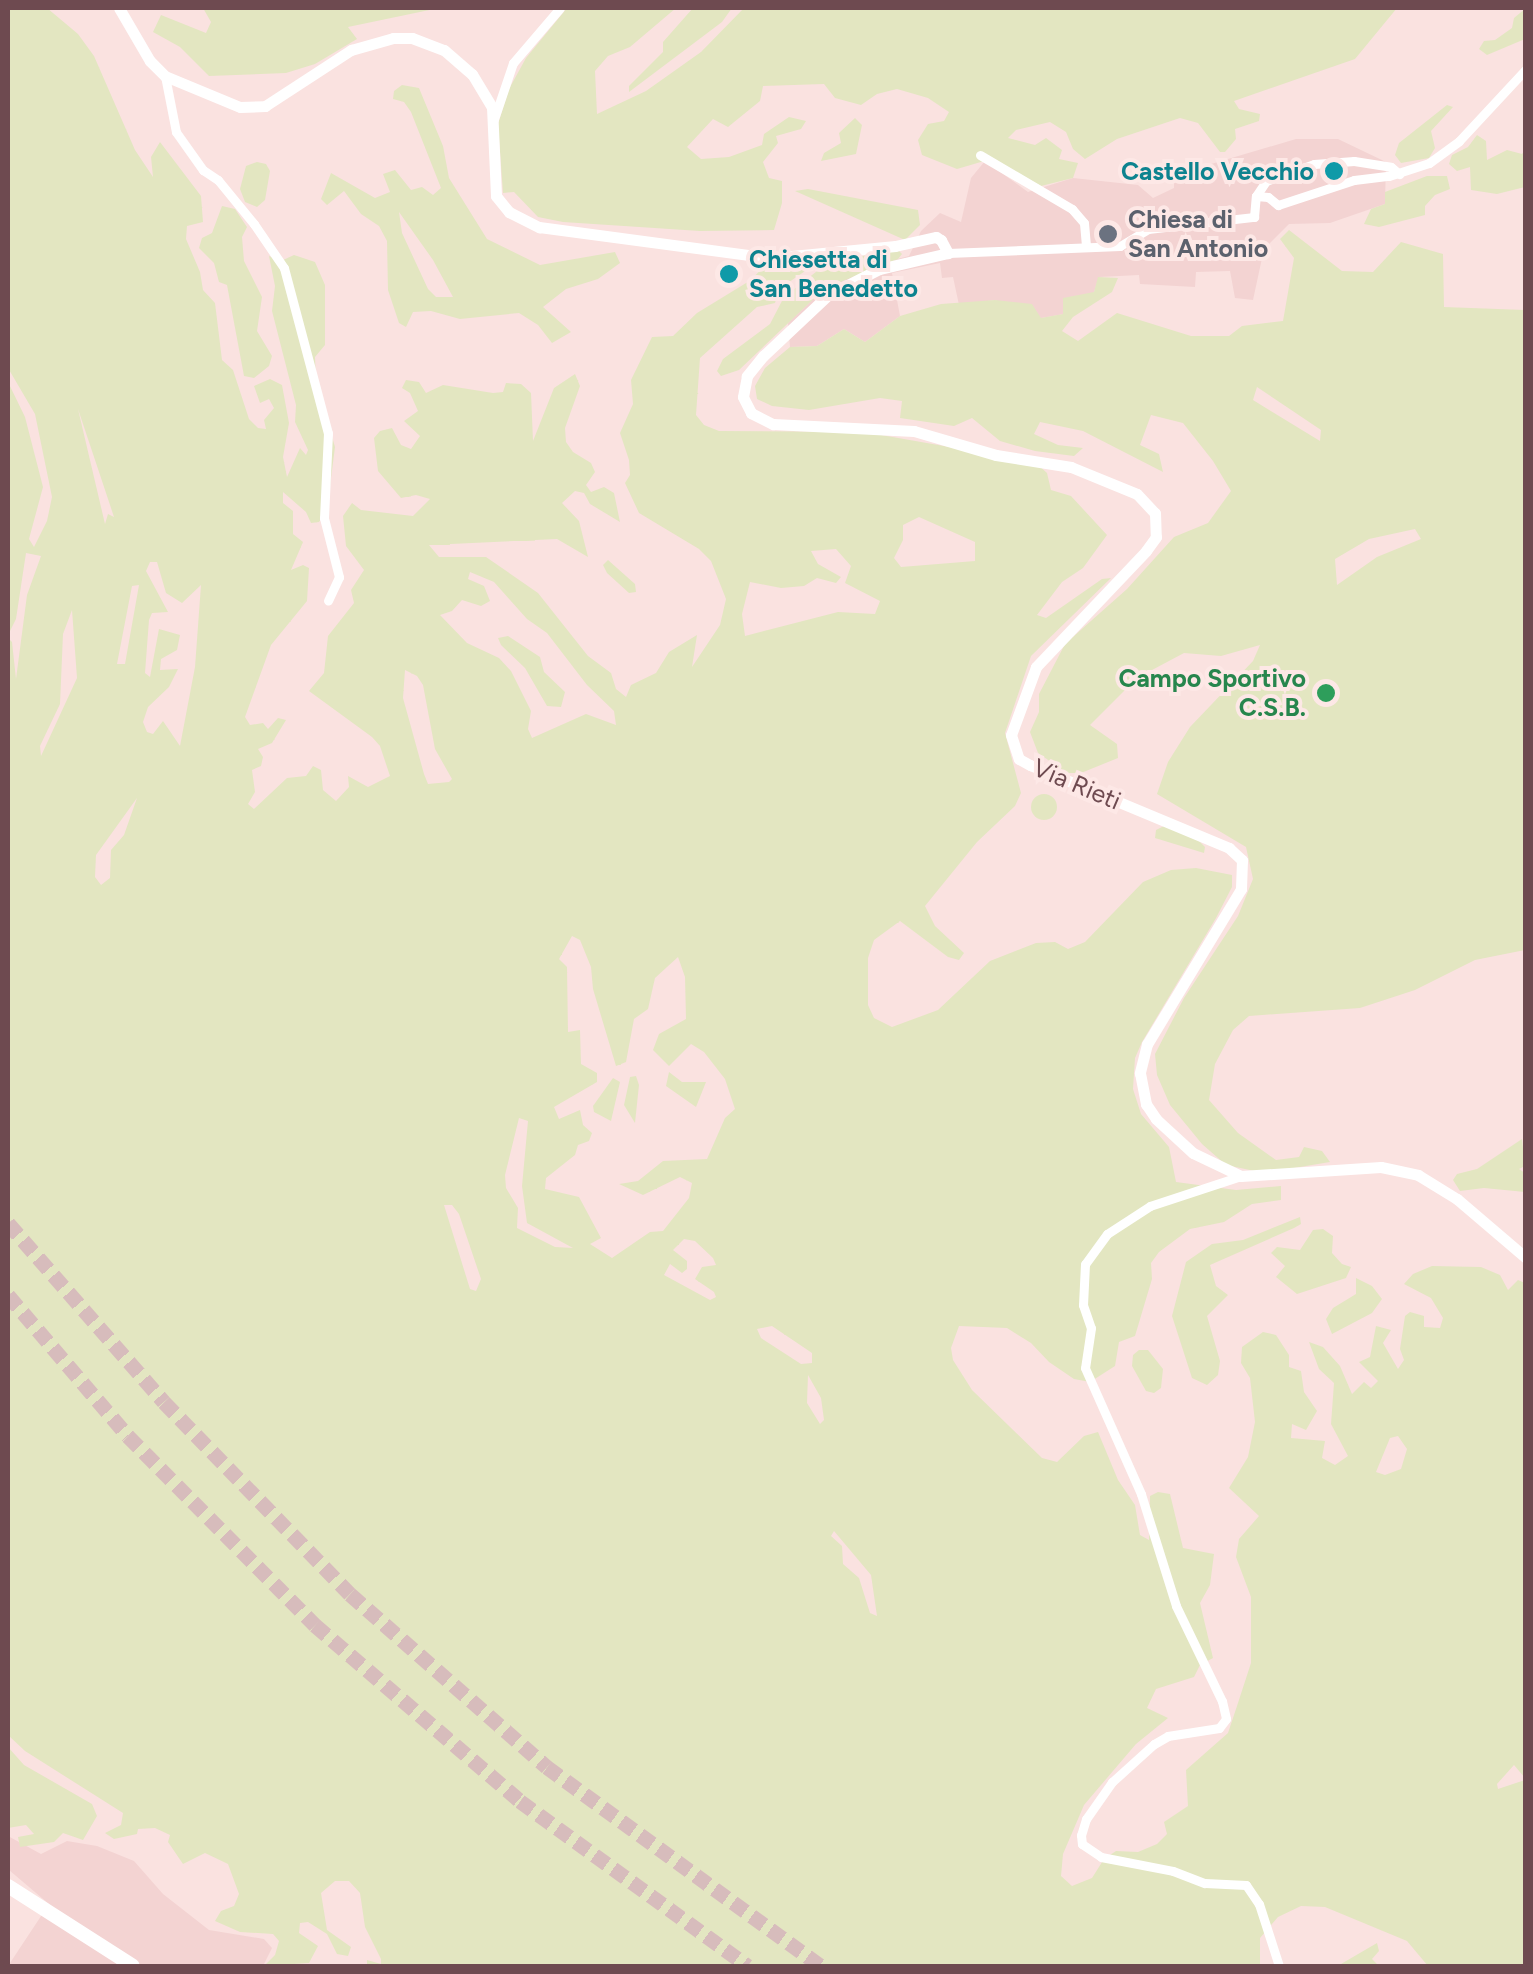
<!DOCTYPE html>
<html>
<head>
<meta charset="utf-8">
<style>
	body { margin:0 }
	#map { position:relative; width:1533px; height:1974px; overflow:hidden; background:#fae2e0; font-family:Figtree,sans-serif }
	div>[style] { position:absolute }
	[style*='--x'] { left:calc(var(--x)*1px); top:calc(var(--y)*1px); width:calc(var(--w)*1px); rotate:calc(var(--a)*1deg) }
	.residential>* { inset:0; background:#f3d3d2 }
	.green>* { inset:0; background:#e3e6c1 }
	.round { border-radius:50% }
	.trunk-tunnel>* { height:15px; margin-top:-7.5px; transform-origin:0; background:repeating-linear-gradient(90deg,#d7bcbc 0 15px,transparent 0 23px) }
	.minor>* { height:9px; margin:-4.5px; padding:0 4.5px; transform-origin:4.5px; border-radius:4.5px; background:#fff }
	.tertiary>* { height:11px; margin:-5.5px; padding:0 5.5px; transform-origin:5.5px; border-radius:5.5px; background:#fff }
	.secondary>* { height:14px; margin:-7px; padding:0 7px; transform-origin:7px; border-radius:7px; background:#fff }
	.dots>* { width:28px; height:28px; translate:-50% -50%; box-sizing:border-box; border:5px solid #fde8e6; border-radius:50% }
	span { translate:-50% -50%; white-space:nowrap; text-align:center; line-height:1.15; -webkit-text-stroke:8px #fde8e6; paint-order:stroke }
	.culture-label { font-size:25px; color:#0d838f; font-weight:700 }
	.right { translate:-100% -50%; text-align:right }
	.left { translate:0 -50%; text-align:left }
	.worship-label { font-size:25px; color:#5b616d; font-weight:700 }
	.leisure-label { font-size:25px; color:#27864d; font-weight:700 }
	.street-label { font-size:25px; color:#6e4a50 }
	.frame { position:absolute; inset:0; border:10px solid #6e4a50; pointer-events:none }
</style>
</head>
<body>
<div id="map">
	<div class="residential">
		<i style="clip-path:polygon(1296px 139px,1338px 139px,1386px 162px,1385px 204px,1330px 223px,1289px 224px,1264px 249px,1253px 300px,1235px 298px,1230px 271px,1196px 272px,1195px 287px,1140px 284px,1139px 275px,1099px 277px,1094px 292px,1064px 314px,1041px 318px,995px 300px,959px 305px,953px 277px,942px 278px,940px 263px,892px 273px,900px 316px,865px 342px,844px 329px,817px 346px,790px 347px,788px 323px,825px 288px,874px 265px,909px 256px,921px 231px,940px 213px,961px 222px,971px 178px,985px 161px,1028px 192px,1073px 178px,1138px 185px,1153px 198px,1174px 188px,1174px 175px)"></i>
		<i style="clip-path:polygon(8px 1836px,41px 1854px,67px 1841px,97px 1846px,134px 1861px,163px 1894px,209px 1930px,264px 1939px,272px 1948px,263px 1966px,8px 1966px,49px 1904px,9px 1870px)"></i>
	</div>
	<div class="green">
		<i style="clip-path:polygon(evenodd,8px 8px,47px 8px,78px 34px,94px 56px,135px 150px,153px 177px,151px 157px,160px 142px,201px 196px,203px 222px,187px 226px,186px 239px,200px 272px,203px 290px,215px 303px,222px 360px,233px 370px,249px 419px,258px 428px,266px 429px,264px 420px,274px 408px,269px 399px,260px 403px,254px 386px,270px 379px,282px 385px,289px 423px,283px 457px,287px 477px,300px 448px,306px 455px,308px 450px,295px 422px,296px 405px,272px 311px,275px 286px,269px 256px,281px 261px,294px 255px,315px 262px,325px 285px,325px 345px,315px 357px,316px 382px,335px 447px,327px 509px,319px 522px,311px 523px,306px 512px,283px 492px,283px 503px,293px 511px,293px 534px,303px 542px,291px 570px,303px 565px,309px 568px,307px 601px,271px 645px,245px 717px,250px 725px,263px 723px,268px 729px,278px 718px,286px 720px,272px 743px,258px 749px,263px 757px,261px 766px,252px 770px,255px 792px,248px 804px,254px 809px,287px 778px,306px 776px,313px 766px,321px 770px,323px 790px,336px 801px,349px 787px,348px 776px,368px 787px,390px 776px,380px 746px,372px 737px,309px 691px,324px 673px,328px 636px,354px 603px,351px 590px,364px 570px,346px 546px,343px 516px,352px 503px,361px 510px,413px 516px,430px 499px,416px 495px,401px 498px,378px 471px,374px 438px,380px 431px,392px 428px,401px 445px,411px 449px,420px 436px,404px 421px,418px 411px,410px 393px,402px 388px,406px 380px,419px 382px,426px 393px,443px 385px,493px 393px,503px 392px,506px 383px,521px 384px,531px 393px,533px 441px,554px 388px,575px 374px,580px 386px,565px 428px,566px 442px,573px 452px,591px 463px,595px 472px,586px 485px,591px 492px,604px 487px,614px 493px,620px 522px,590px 504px,584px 493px,575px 491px,562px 503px,579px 521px,588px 557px,557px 539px,429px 545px,439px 557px,486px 557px,538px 593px,588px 656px,611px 673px,616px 689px,626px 697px,631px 685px,656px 673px,669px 652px,697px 635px,692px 667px,720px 625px,726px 599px,711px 561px,699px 549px,639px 513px,625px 483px,630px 475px,629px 460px,620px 433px,633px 404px,631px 380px,652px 337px,673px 336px,697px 313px,751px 280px,769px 261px,824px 258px,779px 289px,775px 303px,757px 307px,700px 358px,696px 415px,704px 425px,719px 431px,864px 432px,1035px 462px,1047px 473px,1051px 490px,1071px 496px,1107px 535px,1083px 568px,1062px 582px,1037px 615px,1046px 618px,1102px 579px,1111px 578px,1031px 656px,1005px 733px,1021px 793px,1015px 806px,977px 842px,925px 906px,935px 926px,964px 953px,959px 960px,948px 957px,900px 921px,874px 940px,868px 958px,868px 1005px,874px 1018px,892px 1027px,938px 1010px,990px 961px,1036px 943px,1055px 942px,1068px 949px,1085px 942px,1143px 882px,1171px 870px,1196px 868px,1232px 875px,1232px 887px,1216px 918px,1142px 1042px,1135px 1058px,1133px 1089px,1141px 1114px,1169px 1147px,1176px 1182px,1236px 1190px,1281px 1186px,1281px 1200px,1252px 1204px,1224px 1222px,1190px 1229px,1159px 1252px,1151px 1263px,1152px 1279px,1135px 1336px,1119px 1342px,1115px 1366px,1090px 1382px,1074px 1379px,1049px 1362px,1031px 1343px,1007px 1328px,959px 1326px,951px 1348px,953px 1360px,972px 1390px,1042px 1458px,1057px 1462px,1084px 1436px,1098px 1432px,1118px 1480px,1135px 1505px,1140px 1535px,1149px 1540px,1150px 1496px,1158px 1492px,1170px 1494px,1183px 1548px,1214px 1554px,1210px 1585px,1200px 1603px,1213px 1658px,1200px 1665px,1194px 1677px,1156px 1689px,1147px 1708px,1168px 1718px,1136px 1744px,1084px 1805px,1063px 1854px,1061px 1876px,1072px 1886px,1092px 1878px,1104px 1859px,1116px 1851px,1138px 1852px,1157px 1844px,1167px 1834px,1164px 1822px,1188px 1806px,1186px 1770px,1228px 1733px,1236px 1709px,1251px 1663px,1251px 1597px,1236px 1557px,1239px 1539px,1259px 1516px,1229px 1488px,1248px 1457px,1255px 1422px,1250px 1378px,1241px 1363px,1242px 1347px,1263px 1332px,1276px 1335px,1289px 1355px,1289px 1367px,1301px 1371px,1304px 1392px,1317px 1411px,1306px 1430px,1292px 1424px,1291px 1438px,1325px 1441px,1322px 1458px,1335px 1465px,1348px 1456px,1331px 1424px,1334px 1383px,1319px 1369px,1309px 1342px,1323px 1347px,1340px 1366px,1352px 1394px,1364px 1382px,1371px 1388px,1378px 1381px,1359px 1362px,1370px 1357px,1376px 1326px,1391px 1330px,1383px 1343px,1398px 1369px,1404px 1360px,1400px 1349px,1405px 1316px,1410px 1312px,1424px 1316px,1424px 1327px,1440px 1328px,1443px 1318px,1431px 1298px,1404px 1284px,1413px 1274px,1432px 1266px,1481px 1267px,1500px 1275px,1508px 1290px,1518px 1280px,1525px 1283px,1525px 1778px,1514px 1765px,1497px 1784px,1498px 1789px,1525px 1780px,1525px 1966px,1428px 1966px,1407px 1941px,1325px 1907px,1301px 1906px,1278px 1917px,1260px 1938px,1260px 1966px,367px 1966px,367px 1960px,381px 1964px,381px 1959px,365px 1927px,360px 1893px,349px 1881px,335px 1881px,321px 1893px,327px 1930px,351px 1947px,348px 1956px,337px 1954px,327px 1934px,308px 1922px,300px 1923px,299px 1933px,318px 1946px,309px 1963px,264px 1966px,275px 1955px,279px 1941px,273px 1934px,240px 1932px,215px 1921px,221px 1911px,234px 1906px,239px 1894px,228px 1864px,205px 1853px,183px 1864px,168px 1842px,170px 1835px,155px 1828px,138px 1829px,137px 1834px,114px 1839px,105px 1833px,121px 1825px,123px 1813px,25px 1751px,8px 1735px,8px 638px,12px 642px,16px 679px,27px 595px,41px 556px,26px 553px,16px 619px,8px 635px,8px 382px,25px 417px,43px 487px,29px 539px,34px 547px,47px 521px,52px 497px,35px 414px,8px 368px,8px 8px,78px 409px,114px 517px,108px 514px,105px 524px,78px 409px,8px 8px,919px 517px,975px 542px,975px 561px,901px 567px,894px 558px,903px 540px,903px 525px,919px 517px,8px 8px,836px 549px,851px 566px,845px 583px,880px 601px,875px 614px,838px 612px,745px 636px,742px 614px,750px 582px,781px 588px,804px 586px,817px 578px,836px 583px,841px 577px,818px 564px,811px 551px,836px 549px,8px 8px,150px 562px,157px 562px,166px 593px,182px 603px,201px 585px,195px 667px,180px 746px,163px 721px,153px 734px,147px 732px,143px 722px,148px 707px,169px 687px,178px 669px,160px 670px,161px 659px,177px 650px,180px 635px,159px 629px,150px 677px,145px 673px,149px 620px,152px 613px,168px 612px,146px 571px,150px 562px,8px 8px,470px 572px,494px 582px,527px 619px,547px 633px,587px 685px,614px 711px,616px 725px,586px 714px,532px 738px,528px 729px,531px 711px,511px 671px,499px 658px,467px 643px,440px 615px,452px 611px,462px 600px,481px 606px,490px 601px,484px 586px,468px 579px,470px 572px,8px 8px,139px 585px,125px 664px,117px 664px,132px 586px,139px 585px,8px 8px,72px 610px,77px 678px,41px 756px,40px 746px,60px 704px,63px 634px,72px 610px,8px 8px,405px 670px,417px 676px,423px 685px,435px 749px,452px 779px,449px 782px,428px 784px,424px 774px,403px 698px,405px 670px,8px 8px,137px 798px,124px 835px,111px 850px,110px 878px,101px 885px,95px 877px,96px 855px,137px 798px,8px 8px,572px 936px,580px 940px,591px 967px,593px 989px,616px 1066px,626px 1062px,634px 1019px,648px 1009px,655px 978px,678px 957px,685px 977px,686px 1019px,659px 1034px,653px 1050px,669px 1066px,691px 1044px,704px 1052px,725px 1079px,735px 1109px,725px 1118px,707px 1159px,663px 1161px,638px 1181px,619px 1184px,643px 1195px,680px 1177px,692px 1183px,689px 1198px,663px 1231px,650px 1232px,612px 1258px,590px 1244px,601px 1238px,579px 1197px,545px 1189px,546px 1178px,575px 1155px,578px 1145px,589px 1141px,592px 1133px,583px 1125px,580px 1110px,559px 1119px,554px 1107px,597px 1082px,597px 1073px,581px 1064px,580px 1030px,568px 1032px,567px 967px,559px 959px,572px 936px,8px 8px,519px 1118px,528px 1121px,522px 1186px,527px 1223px,573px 1248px,555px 1247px,517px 1228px,518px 1208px,506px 1188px,505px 1175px,519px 1118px,8px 8px,444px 1205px,452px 1205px,459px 1214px,481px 1279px,476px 1291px,470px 1289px,444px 1205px,8px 8px,684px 1239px,695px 1241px,713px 1258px,716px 1265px,702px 1267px,695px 1279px,714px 1292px,716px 1297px,710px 1300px,664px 1275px,670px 1264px,682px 1273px,687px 1269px,687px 1261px,673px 1250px,684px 1239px,8px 8px,772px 1326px,812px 1353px,812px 1363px,801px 1364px,761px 1338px,757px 1329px,772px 1326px,8px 8px,808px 1375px,821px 1398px,824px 1420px,820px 1424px,807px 1403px,808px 1375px,8px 8px,1398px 1436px,1407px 1449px,1401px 1469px,1385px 1475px,1376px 1472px,1390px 1438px,1398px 1436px,8px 8px,834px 1531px,871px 1575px,877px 1616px,870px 1613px,859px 1578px,843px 1564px,842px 1546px,831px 1536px,834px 1531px)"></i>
		<i style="clip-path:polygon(203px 8px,439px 8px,348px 27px,357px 39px,315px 64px,286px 73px,209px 76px,180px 47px,153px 32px,161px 15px,206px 33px,211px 22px)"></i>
		<i style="clip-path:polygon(567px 8px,676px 8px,630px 47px,608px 56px,595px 71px,597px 114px,646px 91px,701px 52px,744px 8px,1397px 8px,1355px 59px,1234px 101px,1239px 109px,1260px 114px,1259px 121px,1235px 129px,1236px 139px,1225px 152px,1220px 152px,1198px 123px,1180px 118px,1117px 139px,1085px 159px,1073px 149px,1066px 132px,1050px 122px,1016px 130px,1008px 138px,1035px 145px,1046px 138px,1062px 150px,1059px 159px,1078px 163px,1073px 178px,1041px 186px,991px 159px,957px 169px,922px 155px,918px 140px,928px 124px,944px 121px,949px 112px,928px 98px,897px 89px,877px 94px,861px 105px,835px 98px,824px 84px,763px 86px,760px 101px,728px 127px,713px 119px,687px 147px,701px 159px,729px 157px,762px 145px,764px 134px,789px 117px,806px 121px,801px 129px,776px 136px,778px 143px,763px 162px,769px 178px,782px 181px,782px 203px,774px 230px,700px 231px,563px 222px,538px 217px,514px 192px,503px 193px,498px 124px,509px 89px,526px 58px)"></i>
		<i style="clip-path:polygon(693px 8px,732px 8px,722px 22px,629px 92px,629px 86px,663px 52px,663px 42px)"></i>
		<i style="clip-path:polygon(1526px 8px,1525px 39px,1487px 55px,1479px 49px,1484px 41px,1495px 40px,1512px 28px,1514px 18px)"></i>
		<i style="clip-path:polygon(evenodd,402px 85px,419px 88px,443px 146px,449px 178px,487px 239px,540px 265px,615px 252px,620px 263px,598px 279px,566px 289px,543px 307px,571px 332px,552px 343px,538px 325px,519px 313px,460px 319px,431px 311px,413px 312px,406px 327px,399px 323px,388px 290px,387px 241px,379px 226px,361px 214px,344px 191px,327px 205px,321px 199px,331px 173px,375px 198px,390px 192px,383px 174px,395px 170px,411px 190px,422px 187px,433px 195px,441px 188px,411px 112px,404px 102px,393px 99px,394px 91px,402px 85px,399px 212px,433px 260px,453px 297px,436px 297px,428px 289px,402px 233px,399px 212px)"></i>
		<i style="clip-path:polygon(1447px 105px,1453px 107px,1431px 131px,1435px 148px,1429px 158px,1401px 163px,1395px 155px,1399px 143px)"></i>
		<i style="clip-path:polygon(855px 118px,862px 125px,856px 154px,821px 161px,824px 153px,841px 143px,839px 133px)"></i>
		<i style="clip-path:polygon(1477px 135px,1486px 141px,1487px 160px,1507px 150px,1522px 154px,1525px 150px,1525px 187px,1497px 194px,1471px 190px,1470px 167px,1457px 171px,1449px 164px,1452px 155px,1468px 147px)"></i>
		<i style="clip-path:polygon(257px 162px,266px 164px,270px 171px,265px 200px,257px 207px,245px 202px,240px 189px,246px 166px)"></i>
		<i style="clip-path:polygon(1427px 176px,1447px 176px,1450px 189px,1435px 195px,1425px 206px,1425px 215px,1379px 227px,1364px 224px,1371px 209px,1385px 204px,1385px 192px)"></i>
		<i style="clip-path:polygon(808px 189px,918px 210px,920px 225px,905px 240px,795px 191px)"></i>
		<i style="clip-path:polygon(222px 206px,235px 209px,247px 227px,242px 237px,244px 261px,262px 297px,257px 331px,272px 356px,269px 366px,254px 378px,244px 376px,227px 285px,219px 282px,214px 263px,199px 248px,202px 238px,212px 233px)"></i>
		<i style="clip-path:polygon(evenodd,1289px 230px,1342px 271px,1373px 272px,1401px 242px,1443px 254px,1444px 307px,1525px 310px,1525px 950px,1475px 960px,1415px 990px,1360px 1008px,1249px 1016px,1233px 1030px,1215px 1064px,1209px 1100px,1238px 1133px,1276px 1160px,1299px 1157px,1304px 1147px,1322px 1151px,1330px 1162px,1264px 1173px,1226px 1165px,1202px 1144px,1170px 1105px,1157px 1075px,1155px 1054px,1184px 998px,1238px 916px,1253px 879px,1246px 847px,1157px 794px,1168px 762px,1190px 727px,1253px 661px,1260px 645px,1221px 656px,1184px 653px,1137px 678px,1090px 725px,1117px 744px,1118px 758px,1081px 773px,1067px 773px,1038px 753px,1030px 732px,1039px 712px,1039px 694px,1065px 644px,1127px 589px,1174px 537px,1208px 523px,1231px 491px,1213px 461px,1183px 423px,1151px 415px,1140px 445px,1159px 454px,1163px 472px,1083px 431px,1040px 422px,1034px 434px,1058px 445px,1083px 448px,1074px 456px,1035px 451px,1000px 441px,972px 418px,954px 426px,900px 418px,902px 401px,880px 398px,809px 410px,772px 406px,757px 399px,755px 386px,765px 368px,790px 347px,817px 346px,844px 329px,865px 342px,900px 316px,941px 304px,995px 300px,1032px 304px,1041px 318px,1063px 314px,1063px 298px,1094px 292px,1098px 277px,1118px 278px,1112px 292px,1073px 317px,1062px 331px,1078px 341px,1117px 313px,1191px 336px,1229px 336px,1242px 326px,1283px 321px,1294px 258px,1280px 239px,1289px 230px,1257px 387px,1321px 430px,1320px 441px,1253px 400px,1257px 387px,1289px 230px,1415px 529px,1421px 539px,1377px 557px,1337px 585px,1335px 559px,1369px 539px,1415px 529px)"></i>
		<i style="clip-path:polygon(898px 250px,902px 254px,898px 259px,825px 288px,739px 370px,721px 376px,717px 371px,723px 359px,770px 324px,784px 297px,821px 268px,840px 260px)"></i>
		<i style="clip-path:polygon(608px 560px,635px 584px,636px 592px,629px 593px,607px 573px,603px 565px)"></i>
		<i style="clip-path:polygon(508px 636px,540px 657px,544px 672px,565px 692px,561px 707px,547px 706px,525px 668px,501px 645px,498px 638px)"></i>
		<i class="round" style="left:1031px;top:794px;width:26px;height:26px"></i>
		<i style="clip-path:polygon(1164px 826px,1199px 841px,1205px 847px,1204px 853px,1155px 838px,1156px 830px)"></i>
		<i style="clip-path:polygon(669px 1072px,682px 1082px,706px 1082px,696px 1107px,666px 1086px)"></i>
		<i style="clip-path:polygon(636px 1076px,639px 1085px,635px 1123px,624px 1105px,630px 1077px)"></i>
		<i style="clip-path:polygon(613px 1078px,620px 1082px,611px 1121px,594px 1112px,593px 1106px)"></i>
		<i style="clip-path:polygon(1522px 1139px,1525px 1166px,1519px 1169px,1525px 1173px,1525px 1192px,1484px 1188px,1460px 1191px,1453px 1180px,1457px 1174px,1477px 1169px)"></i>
		<i style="clip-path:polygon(1300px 1217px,1301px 1224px,1294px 1228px,1210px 1265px,1216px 1286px,1228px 1295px,1207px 1316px,1220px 1361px,1218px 1375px,1207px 1385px,1192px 1378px,1172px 1316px,1186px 1262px,1212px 1244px,1243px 1240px)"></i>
		<i style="clip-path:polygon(1323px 1229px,1333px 1236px,1332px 1253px,1342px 1264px,1351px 1267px,1346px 1278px,1297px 1294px,1276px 1277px,1285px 1266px,1271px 1253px,1277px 1247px,1300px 1250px,1313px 1230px)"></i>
		<i style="clip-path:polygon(1356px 1278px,1372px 1286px,1382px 1299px,1372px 1313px,1332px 1334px,1326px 1319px,1333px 1308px,1356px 1294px)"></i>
		<i style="clip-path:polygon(1139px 1350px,1148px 1350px,1163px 1369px,1161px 1388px,1154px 1393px,1146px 1391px,1132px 1366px,1133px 1355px)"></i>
		<i style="clip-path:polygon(8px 1747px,24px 1765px,92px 1804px,97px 1816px,83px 1840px,63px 1833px,54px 1842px,20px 1847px,18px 1837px,34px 1834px,26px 1825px,8px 1828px)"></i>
		<i style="clip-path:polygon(1377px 1943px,1379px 1951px,1372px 1959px,1379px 1966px,1341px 1964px)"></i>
	</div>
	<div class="trunk-tunnel">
		<i style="--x:8;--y:1223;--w:237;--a:48.9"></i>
		<i style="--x:164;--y:1402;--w:267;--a:45.9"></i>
		<i style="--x:350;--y:1594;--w:262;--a:41.3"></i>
		<i style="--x:547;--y:1767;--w:339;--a:36"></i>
		<i style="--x:8;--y:1295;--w:185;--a:49.6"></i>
		<i style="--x:128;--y:1436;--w:266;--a:45.3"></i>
		<i style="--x:315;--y:1625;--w:270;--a:40.6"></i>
		<i style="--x:520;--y:1801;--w:281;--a:35.9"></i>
	</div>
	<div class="minor">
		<i style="--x:165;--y:76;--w:57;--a:78.9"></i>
		<i style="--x:176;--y:132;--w:47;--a:54.6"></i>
		<i style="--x:203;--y:170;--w:18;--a:34"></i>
		<i style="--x:218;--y:180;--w:57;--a:50.7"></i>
		<i style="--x:254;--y:224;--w:53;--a:55.7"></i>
		<i style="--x:284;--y:268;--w:171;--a:75.1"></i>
		<i style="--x:328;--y:433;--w:85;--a:92.7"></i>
		<i style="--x:324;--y:518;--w:61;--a:75.7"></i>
		<i style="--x:339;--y:577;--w:26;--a:115"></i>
		<i style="--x:494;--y:119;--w:59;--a:-71.3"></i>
		<i style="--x:513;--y:63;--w:72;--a:-49.5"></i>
		<i style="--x:980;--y:155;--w:107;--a:30.4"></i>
		<i style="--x:1072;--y:209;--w:18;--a:49"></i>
		<i style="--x:1084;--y:223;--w:23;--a:85"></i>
		<i style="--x:1256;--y:196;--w:12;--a:5"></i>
		<i style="--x:1268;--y:197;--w:13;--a:39"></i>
		<i style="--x:1278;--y:205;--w:80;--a:-18.2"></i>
		<i style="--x:1354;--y:180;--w:35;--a:-7"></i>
		<i style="--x:1389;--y:176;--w:42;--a:-18"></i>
		<i style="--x:1429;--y:163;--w:37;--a:-36"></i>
		<i style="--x:1459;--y:141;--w:98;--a:-47.1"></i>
		<i style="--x:948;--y:253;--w:172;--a:-2.3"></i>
		<i style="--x:1120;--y:246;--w:33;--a:-31"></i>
		<i style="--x:1148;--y:229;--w:107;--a:-6.5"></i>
		<i style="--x:1254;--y:217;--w:21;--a:-85"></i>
		<i style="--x:1256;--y:196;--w:18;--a:-56"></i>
		<i style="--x:1266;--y:181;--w:51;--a:-19.5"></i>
		<i style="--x:1314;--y:164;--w:40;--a:-4.3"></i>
		<i style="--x:1354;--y:161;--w:37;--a:9"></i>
		<i style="--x:1391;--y:167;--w:11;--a:41"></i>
		<i style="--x:1241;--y:1176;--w:96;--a:161.8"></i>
		<i style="--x:1150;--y:1206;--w:51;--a:146.9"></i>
		<i style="--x:1107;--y:1234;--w:37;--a:126"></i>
		<i style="--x:1085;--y:1264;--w:41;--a:92.8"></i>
		<i style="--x:1083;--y:1305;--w:24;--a:71"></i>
		<i style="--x:1091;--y:1328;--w:40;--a:98.5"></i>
		<i style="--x:1085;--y:1368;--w:138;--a:66"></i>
		<i style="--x:1141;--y:1494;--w:117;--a:72.6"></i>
		<i style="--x:1176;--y:1606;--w:106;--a:64.2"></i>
		<i style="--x:1222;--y:1701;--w:18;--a:77"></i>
		<i style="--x:1226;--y:1719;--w:11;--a:128"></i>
		<i style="--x:1219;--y:1728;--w:52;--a:171.1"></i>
		<i style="--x:1168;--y:1736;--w:16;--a:150"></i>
		<i style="--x:1154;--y:1744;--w:57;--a:137.9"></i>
		<i style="--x:1112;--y:1782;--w:45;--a:125.1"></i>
		<i style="--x:1086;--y:1819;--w:17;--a:107"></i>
		<i style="--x:1081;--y:1835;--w:9;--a:84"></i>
		<i style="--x:1082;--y:1844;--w:23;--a:34"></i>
		<i style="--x:1101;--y:1857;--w:73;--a:11"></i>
		<i style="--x:1173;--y:1871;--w:34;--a:21"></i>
		<i style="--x:1205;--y:1883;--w:41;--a:2.8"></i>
		<i style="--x:1246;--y:1885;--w:23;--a:56"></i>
		<i style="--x:1259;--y:1904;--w:65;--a:72.1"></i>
	</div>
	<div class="tertiary">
		<i style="--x:119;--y:8;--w:61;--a:59.7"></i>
		<i style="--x:150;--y:61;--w:21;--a:45"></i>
		<i style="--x:165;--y:76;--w:81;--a:22.5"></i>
		<i style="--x:240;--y:107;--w:25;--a:-2"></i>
		<i style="--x:265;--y:106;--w:103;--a:-33.1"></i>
		<i style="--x:351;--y:50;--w:44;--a:-15.9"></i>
		<i style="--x:393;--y:38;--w:19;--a:0"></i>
		<i style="--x:412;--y:38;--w:34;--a:21"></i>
		<i style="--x:444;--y:50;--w:37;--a:41"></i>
		<i style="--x:472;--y:74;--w:39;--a:59"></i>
		<i style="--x:492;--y:107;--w:89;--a:87.4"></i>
		<i style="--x:496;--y:196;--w:21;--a:51"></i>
		<i style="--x:509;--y:212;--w:34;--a:27"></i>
		<i style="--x:539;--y:227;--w:234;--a:7.6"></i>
		<i style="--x:771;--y:258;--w:125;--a:-5.5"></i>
		<i style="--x:895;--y:246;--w:42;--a:-12.4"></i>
		<i style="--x:936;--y:237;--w:6;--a:31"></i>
		<i style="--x:941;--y:240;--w:15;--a:62"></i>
		<i style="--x:948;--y:253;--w:71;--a:166.9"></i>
		<i style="--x:879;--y:269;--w:57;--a:153"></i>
		<i style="--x:828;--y:295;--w:89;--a:136.8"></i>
		<i style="--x:763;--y:356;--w:26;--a:129"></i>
		<i style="--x:747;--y:376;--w:21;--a:101"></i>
		<i style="--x:743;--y:397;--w:18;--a:63"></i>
		<i style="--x:751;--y:413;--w:25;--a:27"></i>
		<i style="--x:773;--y:424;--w:141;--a:2.8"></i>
		<i style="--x:914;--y:431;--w:85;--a:16.3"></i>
		<i style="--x:996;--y:455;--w:76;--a:9.1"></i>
		<i style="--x:1071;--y:467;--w:71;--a:22.2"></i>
		<i style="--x:1137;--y:494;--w:26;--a:47"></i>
		<i style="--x:1155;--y:513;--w:24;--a:88"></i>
		<i style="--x:1156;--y:537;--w:17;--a:126"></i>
		<i style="--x:1146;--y:551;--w:160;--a:133.5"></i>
		<i style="--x:1036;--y:667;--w:72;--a:110.2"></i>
		<i style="--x:1011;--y:735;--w:25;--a:72"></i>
		<i style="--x:1019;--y:759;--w:13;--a:29"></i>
		<i style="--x:1030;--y:765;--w:216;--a:22.6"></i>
		<i style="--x:1229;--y:848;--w:18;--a:43"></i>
		<i style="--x:1242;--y:860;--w:29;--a:92"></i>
		<i style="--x:1241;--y:889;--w:181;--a:121.2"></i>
		<i style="--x:1147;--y:1044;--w:30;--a:104"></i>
		<i style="--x:1140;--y:1073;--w:32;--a:79"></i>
		<i style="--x:1146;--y:1104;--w:18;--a:56"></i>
		<i style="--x:1156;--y:1119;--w:50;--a:42.6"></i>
		<i style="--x:1193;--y:1153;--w:53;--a:25.6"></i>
		<i style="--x:1241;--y:1176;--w:140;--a:-3.7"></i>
		<i style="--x:1381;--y:1167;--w:38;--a:12"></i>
		<i style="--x:1418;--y:1175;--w:46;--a:31.6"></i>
		<i style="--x:1457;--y:1199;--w:91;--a:40.5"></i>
	</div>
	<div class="secondary">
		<i style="--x:8;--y:1886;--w:148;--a:32.6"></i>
	</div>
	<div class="dots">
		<i style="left:1334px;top:171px;background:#0f9aa8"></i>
		<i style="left:1108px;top:234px;background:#6b7280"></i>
		<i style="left:729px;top:274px;background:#0f9aa8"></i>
		<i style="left:1326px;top:693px;background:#2e9e5b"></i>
	</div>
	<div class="culture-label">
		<span class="right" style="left:1314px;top:171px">Castello Vecchio</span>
		<span class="left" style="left:749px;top:274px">Chiesetta di<br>San Benedetto</span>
	</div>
	<div class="worship-label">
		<span class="left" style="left:1128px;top:234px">Chiesa di<br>San Antonio</span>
	</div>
	<div class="leisure-label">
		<span class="right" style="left:1306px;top:693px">Campo Sportivo<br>C.S.B.</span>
	</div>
	<div class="street-label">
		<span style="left:1077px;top:784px;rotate:23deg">Via Rieti</span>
	</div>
	<div class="frame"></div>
</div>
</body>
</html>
